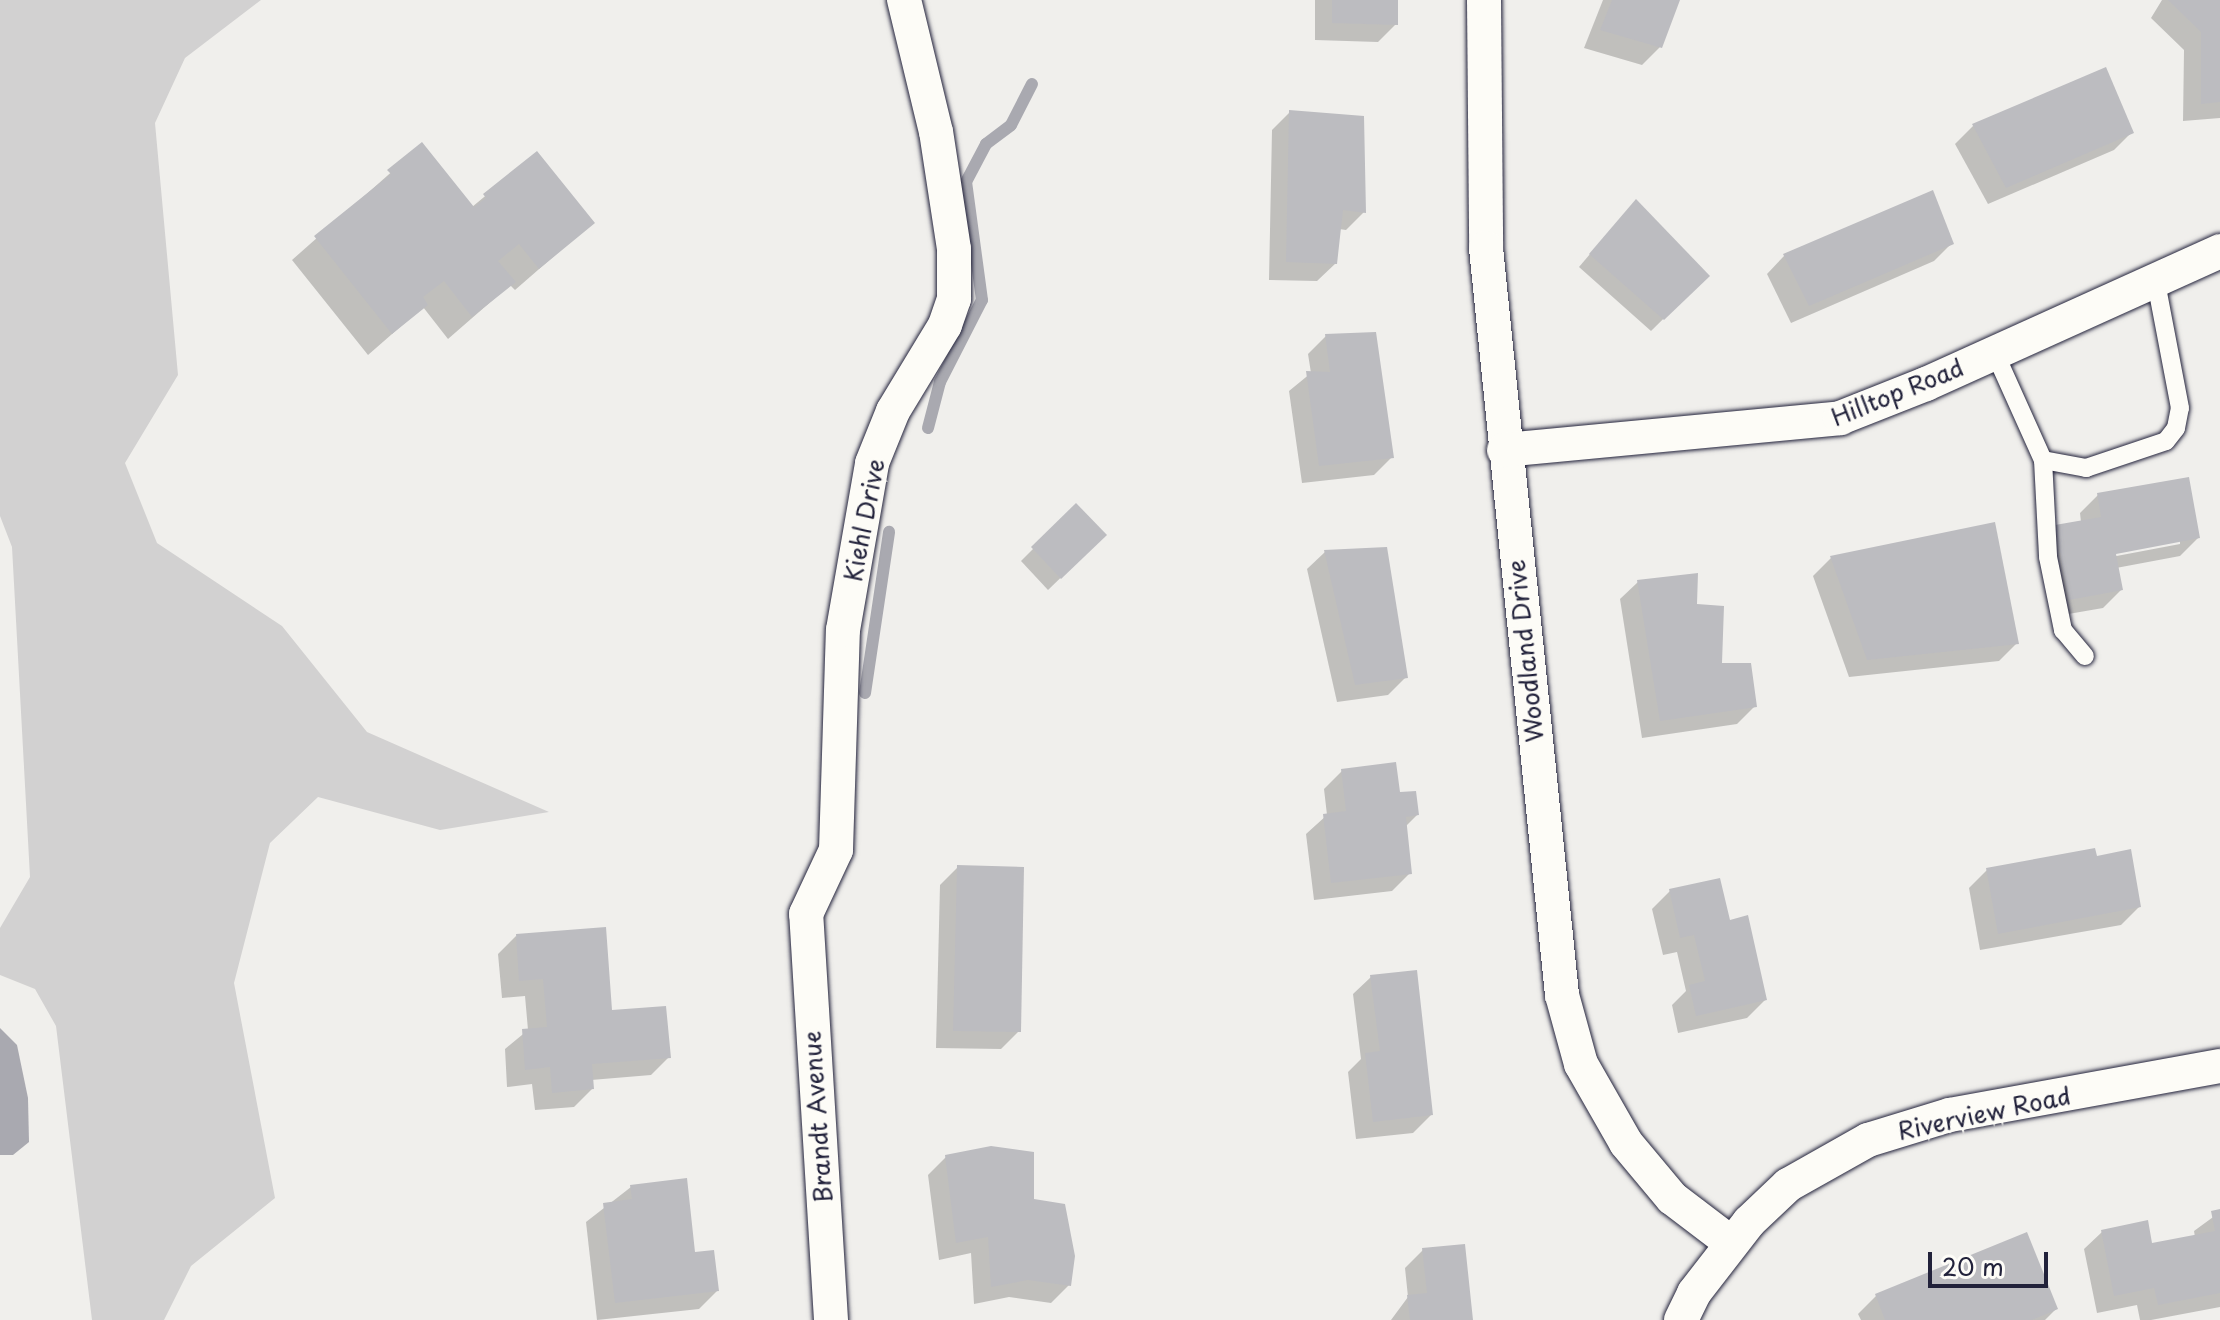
<!DOCTYPE html>
<html>
<head>
<meta charset="utf-8">
<style>
	body { margin:0 }
	#map { position:relative; width:2220px; height:1320px; overflow:hidden; background:#f0efec; font-family:"Playpen Sans",sans-serif }
	div>[style] { position:absolute }
	[style*='--x'] { left:calc(var(--x)*1px); top:calc(var(--y)*1px); width:calc(var(--w)*1px); rotate:calc(var(--a)*1deg) }
	.green>* { inset:0; background:#d2d1d1 }
	.water>* { inset:0; background:#a9a9b0 }
	.shadow>* { inset:0; background:#0003 }
	.stream>* { height:12px; margin:-6px; padding:0 6px; transform-origin:6px; border-radius:6px; background:#a9a9b0 }
	.building>* { inset:0; background:#bcbcc0 }
	.roads { filter:drop-shadow(0 0 2px #22223b) drop-shadow(0 0 2px #22223b) }
	.service>* { height:18px; margin:-9px; padding:0 9px; transform-origin:9px; border-radius:9px; background:#fdfcf7 }
	.minor>* { height:34px; margin:-17px; padding:0 17px; transform-origin:17px; border-radius:17px; background:#fdfcf7 }
	span { translate:-50% -50%; white-space:nowrap; text-align:center; line-height:1.15; -webkit-text-stroke:6px #fdfcf7; paint-order:stroke }
	.street-label { font-size:24px; color:#22223b }
	.scale { position:absolute; left:1928px; top:1252px; width:120px; height:36px; box-sizing:border-box; border:4px solid #22223b; border-top:0; padding-left:10px; font-size:24px; line-height:28px; white-space:nowrap; color:#22223b; -webkit-text-stroke:6px #fdfcf7; paint-order:stroke }
</style>
</head>
<body>
<div id="map">
	<div class="green">
		<i style="clip-path:polygon(0 0,261px 0,185px 58px,155px 123px,178px 375px,125px 463px,157px 543px,282px 626px,367px 732px,549px 812px,440px 830px,318px 797px,270px 843px,234px 983px,275px 1198px,191px 1266px,164px 1320px,92px 1320px,56px 1026px,35px 989px,0 975px,0 928px,30px 877px,12px 547px,0 516px)"></i>
	</div>
	<div class="water">
		<i style="clip-path:polygon(0 1028px,17px 1045px,28px 1098px,29px 1142px,13px 1155px,0 1155px)"></i>
	</div>
	<div class="shadow">
		<i style="clip-path:polygon(1315px 0,1396px 0,1396px 24px,1378px 42px,1315px 40px)"></i>
		<i style="clip-path:polygon(1603px 0,1677px 0,1660px 47px,1642px 65px,1584px 48px)"></i>
		<i style="clip-path:polygon(2162px 0,2220px 0,2220px 118px,2183px 121px,2184px 50px,2151px 18px)"></i>
		<i style="clip-path:polygon(1290px 112px,1364px 212px,1346px 230px,1339px 229px,1336px 263px,1317px 281px,1269px 280px,1272px 130px)"></i>
		<i style="clip-path:polygon(1973px 126px,2132px 132px,2114px 150px,1988px 204px,1955px 144px)"></i>
		<i style="clip-path:polygon(422px 145px,472px 207px,536px 154px,592px 223px,515px 290px,510px 285px,448px 339px,423px 307px,368px 355px,292px 260px)"></i>
		<i style="clip-path:polygon(1624px 214px,1707px 276px,1651px 331px,1579px 267px)"></i>
		<i style="clip-path:polygon(1952px 243px,1934px 261px,1791px 323px,1767px 274px,1784px 256px)"></i>
		<i style="clip-path:polygon(1326px 336px,1392px 457px,1374px 475px,1302px 483px,1289px 391px,1311px 373px,1308px 354px)"></i>
		<i style="clip-path:polygon(evenodd,2098px 495px,2198px 538px,2180px 556px,2116px 568px,2121px 590px,2103px 608px,2051px 617px,2038px 545px,2056px 527px,2081px 522px,2080px 513px,2098px 495px,2180px 540px,2180px 544px,2106px 558px,2106px 554px,2180px 540px)"></i>
		<i style="clip-path:polygon(1076px 506px,1105px 535px,1048px 590px,1021px 561px)"></i>
		<i style="clip-path:polygon(1325px 552px,1406px 677px,1388px 695px,1337px 702px,1307px 569px)"></i>
		<i style="clip-path:polygon(1831px 558px,2017px 643px,1999px 661px,1849px 677px,1813px 576px)"></i>
		<i style="clip-path:polygon(1638px 582px,1755px 706px,1737px 724px,1642px 738px,1620px 599px)"></i>
		<i style="clip-path:polygon(1342px 771px,1398px 795px,1417px 815px,1405px 827px,1410px 873px,1392px 891px,1314px 900px,1306px 834px,1327px 815px,1324px 789px)"></i>
		<i style="clip-path:polygon(2095px 858px,2139px 907px,2121px 925px,1980px 950px,1969px 888px,1987px 870px)"></i>
		<i style="clip-path:polygon(958px 867px,1019px 1031px,1001px 1049px,936px 1048px,940px 885px)"></i>
		<i style="clip-path:polygon(1670px 891px,1728px 922px,1765px 1000px,1747px 1018px,1678px 1033px,1672px 1005px,1686px 991px,1677px 952px,1663px 955px,1652px 909px)"></i>
		<i style="clip-path:polygon(516px 936px,611px 1012px,669px 1057px,651px 1075px,591px 1080px,592px 1089px,574px 1107px,535px 1110px,532px 1084px,507px 1087px,505px 1049px,528px 1030px,525px 996px,502px 998px,498px 954px)"></i>
		<i style="clip-path:polygon(1371px 977px,1431px 1115px,1413px 1133px,1356px 1139px,1348px 1072px,1361px 1059px,1353px 994px)"></i>
		<i style="clip-path:polygon(946px 1157px,1032px 1201px,1069px 1285px,1051px 1303px,1009px 1297px,974px 1304px,971px 1253px,939px 1260px,928px 1175px)"></i>
		<i style="clip-path:polygon(631px 1187px,694px 1254px,717px 1291px,699px 1309px,597px 1320px,586px 1222px)"></i>
		<i style="clip-path:polygon(2220px 1212px,2220px 1307px,2151px 1320px,2140px 1320px,2137px 1305px,2097px 1313px,2084px 1249px,2102px 1232px,2150px 1245px,2195px 1237px,2194px 1231px)"></i>
		<i style="clip-path:polygon(1423px 1250px,1471px 1320px,1391px 1320px,1408px 1297px,1405px 1268px)"></i>
		<i style="clip-path:polygon(1876px 1296px,2056px 1309px,2045px 1320px,1861px 1320px,1858px 1314px)"></i>
	</div>
	<div class="stream">
		<i style="--x:928;--y:428;--w:48;--a:-75.4"></i>
		<i style="--x:940;--y:382;--w:92;--a:-62.9"></i>
		<i style="--x:982;--y:300;--w:119;--a:-97.7"></i>
		<i style="--x:966;--y:182;--w:43;--a:-62.2"></i>
		<i style="--x:986;--y:144;--w:31;--a:-37"></i>
		<i style="--x:1011;--y:125;--w:46;--a:-62.9"></i>
		<i style="--x:865;--y:693;--w:163;--a:-81.5"></i>
	</div>
	<div class="building">
		<i style="clip-path:polygon(1332px 0,1398px 0,1398px 25px,1332px 23px)"></i>
		<i style="clip-path:polygon(1612px 0,1680px 0,1662px 48px,1600px 30px)"></i>
		<i style="clip-path:polygon(2168px 0,2220px 0,2220px 102px,2201px 104px,2201px 32px)"></i>
		<i style="clip-path:polygon(2106px 67px,2134px 133px,2006px 188px,1972px 124px)"></i>
		<i style="clip-path:polygon(1289px 110px,1364px 116px,1366px 213px,1343px 210px,1337px 264px,1286px 262px)"></i>
		<i style="clip-path:polygon(422px 142px,474px 207px,486px 198px,483px 194px,537px 151px,595px 223px,539px 269px,519px 244px,498px 261px,516px 282px,472px 317px,444px 281px,423px 297px,428px 305px,392px 334px,314px 236px,391px 174px,387px 170px)"></i>
		<i style="clip-path:polygon(1933px 190px,1954px 244px,1809px 306px,1783px 254px)"></i>
		<i style="clip-path:polygon(1636px 199px,1710px 276px,1664px 320px,1589px 254px)"></i>
		<i style="clip-path:polygon(1376px 332px,1394px 458px,1319px 466px,1306px 371px,1330px 372px,1325px 334px)"></i>
		<i style="clip-path:polygon(2189px 477px,2200px 538px,2116px 554px,2123px 590px,2069px 600px,2055px 525px,2101px 517px,2097px 493px)"></i>
		<i style="clip-path:polygon(1076px 503px,1107px 535px,1061px 579px,1031px 547px)"></i>
		<i style="clip-path:polygon(1995px 522px,2019px 644px,1867px 660px,1830px 556px)"></i>
		<i style="clip-path:polygon(1387px 547px,1408px 678px,1355px 685px,1324px 550px)"></i>
		<i style="clip-path:polygon(1698px 573px,1697px 604px,1724px 606px,1722px 663px,1751px 663px,1757px 707px,1660px 721px,1637px 580px)"></i>
		<i style="clip-path:polygon(1396px 762px,1400px 792px,1416px 791px,1419px 815px,1406px 817px,1412px 874px,1331px 883px,1323px 814px,1346px 811px,1341px 769px)"></i>
		<i style="clip-path:polygon(2095px 848px,2097px 856px,2131px 849px,2141px 907px,1998px 934px,1986px 868px)"></i>
		<i style="clip-path:polygon(957px 865px,1024px 867px,1021px 1032px,953px 1031px)"></i>
		<i style="clip-path:polygon(1720px 878px,1730px 920px,1748px 915px,1767px 1000px,1696px 1016px,1689px 985px,1705px 981px,1694px 935px,1680px 938px,1669px 889px)"></i>
		<i style="clip-path:polygon(606px 927px,612px 1010px,666px 1006px,671px 1058px,592px 1064px,594px 1089px,552px 1093px,550px 1067px,525px 1070px,522px 1029px,547px 1027px,543px 979px,519px 981px,516px 934px)"></i>
		<i style="clip-path:polygon(1417px 970px,1433px 1115px,1373px 1122px,1365px 1053px,1380px 1051px,1370px 975px)"></i>
		<i style="clip-path:polygon(991px 1146px,1034px 1152px,1034px 1199px,1065px 1204px,1075px 1256px,1071px 1286px,1028px 1280px,991px 1287px,988px 1237px,956px 1243px,945px 1155px)"></i>
		<i style="clip-path:polygon(687px 1178px,695px 1252px,714px 1250px,719px 1291px,615px 1303px,603px 1203px,632px 1199px,630px 1185px)"></i>
		<i style="clip-path:polygon(2220px 1209px,2220px 1293px,2158px 1305px,2154px 1288px,2114px 1296px,2101px 1230px,2148px 1220px,2152px 1243px,2215px 1231px,2211px 1211px)"></i>
		<i style="clip-path:polygon(2027px 1232px,2058px 1309px,2032px 1320px,1885px 1320px,1875px 1294px)"></i>
		<i style="clip-path:polygon(1465px 1244px,1473px 1320px,1410px 1320px,1407px 1295px,1427px 1293px,1422px 1248px)"></i>
	</div>
	<div class="roads">
		<div class="service">
			<i style="--x:1994;--y:351;--w:120;--a:65.8"></i>
			<i style="--x:2043;--y:460;--w:97;--a:87"></i>
			<i style="--x:2048;--y:557;--w:75;--a:78.4"></i>
			<i style="--x:2063;--y:630;--w:34;--a:50"></i>
			<i style="--x:2043;--y:460;--w:44;--a:10.5"></i>
			<i style="--x:2086;--y:468;--w:84;--a:-18.6"></i>
			<i style="--x:2166;--y:441;--w:16;--a:-52"></i>
			<i style="--x:2176;--y:428;--w:20;--a:-79"></i>
			<i style="--x:2180;--y:408;--w:133;--a:-100.8"></i>
		</div>
		<div class="minor">
			<i style="--x:1484;--y:0;--w:248;--a:89.5"></i>
			<i style="--x:1486;--y:248;--w:751;--a:84.19"></i>
			<i style="--x:1562;--y:995;--w:72;--a:74.6"></i>
			<i style="--x:1581;--y:1064;--w:91;--a:60.3"></i>
			<i style="--x:1626;--y:1143;--w:72;--a:50.1"></i>
			<i style="--x:1672;--y:1198;--w:74;--a:37.3"></i>
			<i style="--x:1504;--y:450;--w:338;--a:-5.4"></i>
			<i style="--x:1840;--y:418;--w:92;--a:-21.6"></i>
			<i style="--x:1926;--y:384;--w:323;--a:-24.3"></i>
			<i style="--x:831;--y:1320;--w:407;--a:-93.5"></i>
			<i style="--x:806;--y:914;--w:71;--a:-64.9"></i>
			<i style="--x:836;--y:850;--w:220;--a:-88.2"></i>
			<i style="--x:843;--y:630;--w:169;--a:-80.1"></i>
			<i style="--x:872;--y:463;--w:56;--a:-68"></i>
			<i style="--x:893;--y:411;--w:100;--a:-58.8"></i>
			<i style="--x:945;--y:325;--w:28;--a:-71"></i>
			<i style="--x:954;--y:299;--w:50;--a:-90"></i>
			<i style="--x:954;--y:249;--w:118;--a:-98.7"></i>
			<i style="--x:936;--y:132;--w:136;--a:-103.6"></i>
			<i style="--x:1681;--y:1320;--w:30;--a:-64"></i>
			<i style="--x:1694;--y:1293;--w:90;--a:-52.2"></i>
			<i style="--x:1749;--y:1222;--w:54;--a:-43.5"></i>
			<i style="--x:1788;--y:1185;--w:92;--a:-29.4"></i>
			<i style="--x:1868;--y:1140;--w:86;--a:-17"></i>
			<i style="--x:1950;--y:1115;--w:274;--a:-10.3"></i>
		</div>
	</div>
	<div class="street-label">
		<span style="left:1897px;top:392px;rotate:-22deg">Hilltop Road</span>
		<span style="left:864px;top:520px;rotate:-79deg">Kiehl Drive</span>
		<span style="left:1525px;top:651px;rotate:-96deg">Woodland Drive</span>
		<span style="left:1984px;top:1113px;rotate:-12deg">Riverview Road</span>
		<span style="left:817px;top:1117px;rotate:-94deg">Brandt Avenue</span>
	</div>
	<div class="scale">20 m</div>
</div>
</body>
</html>
